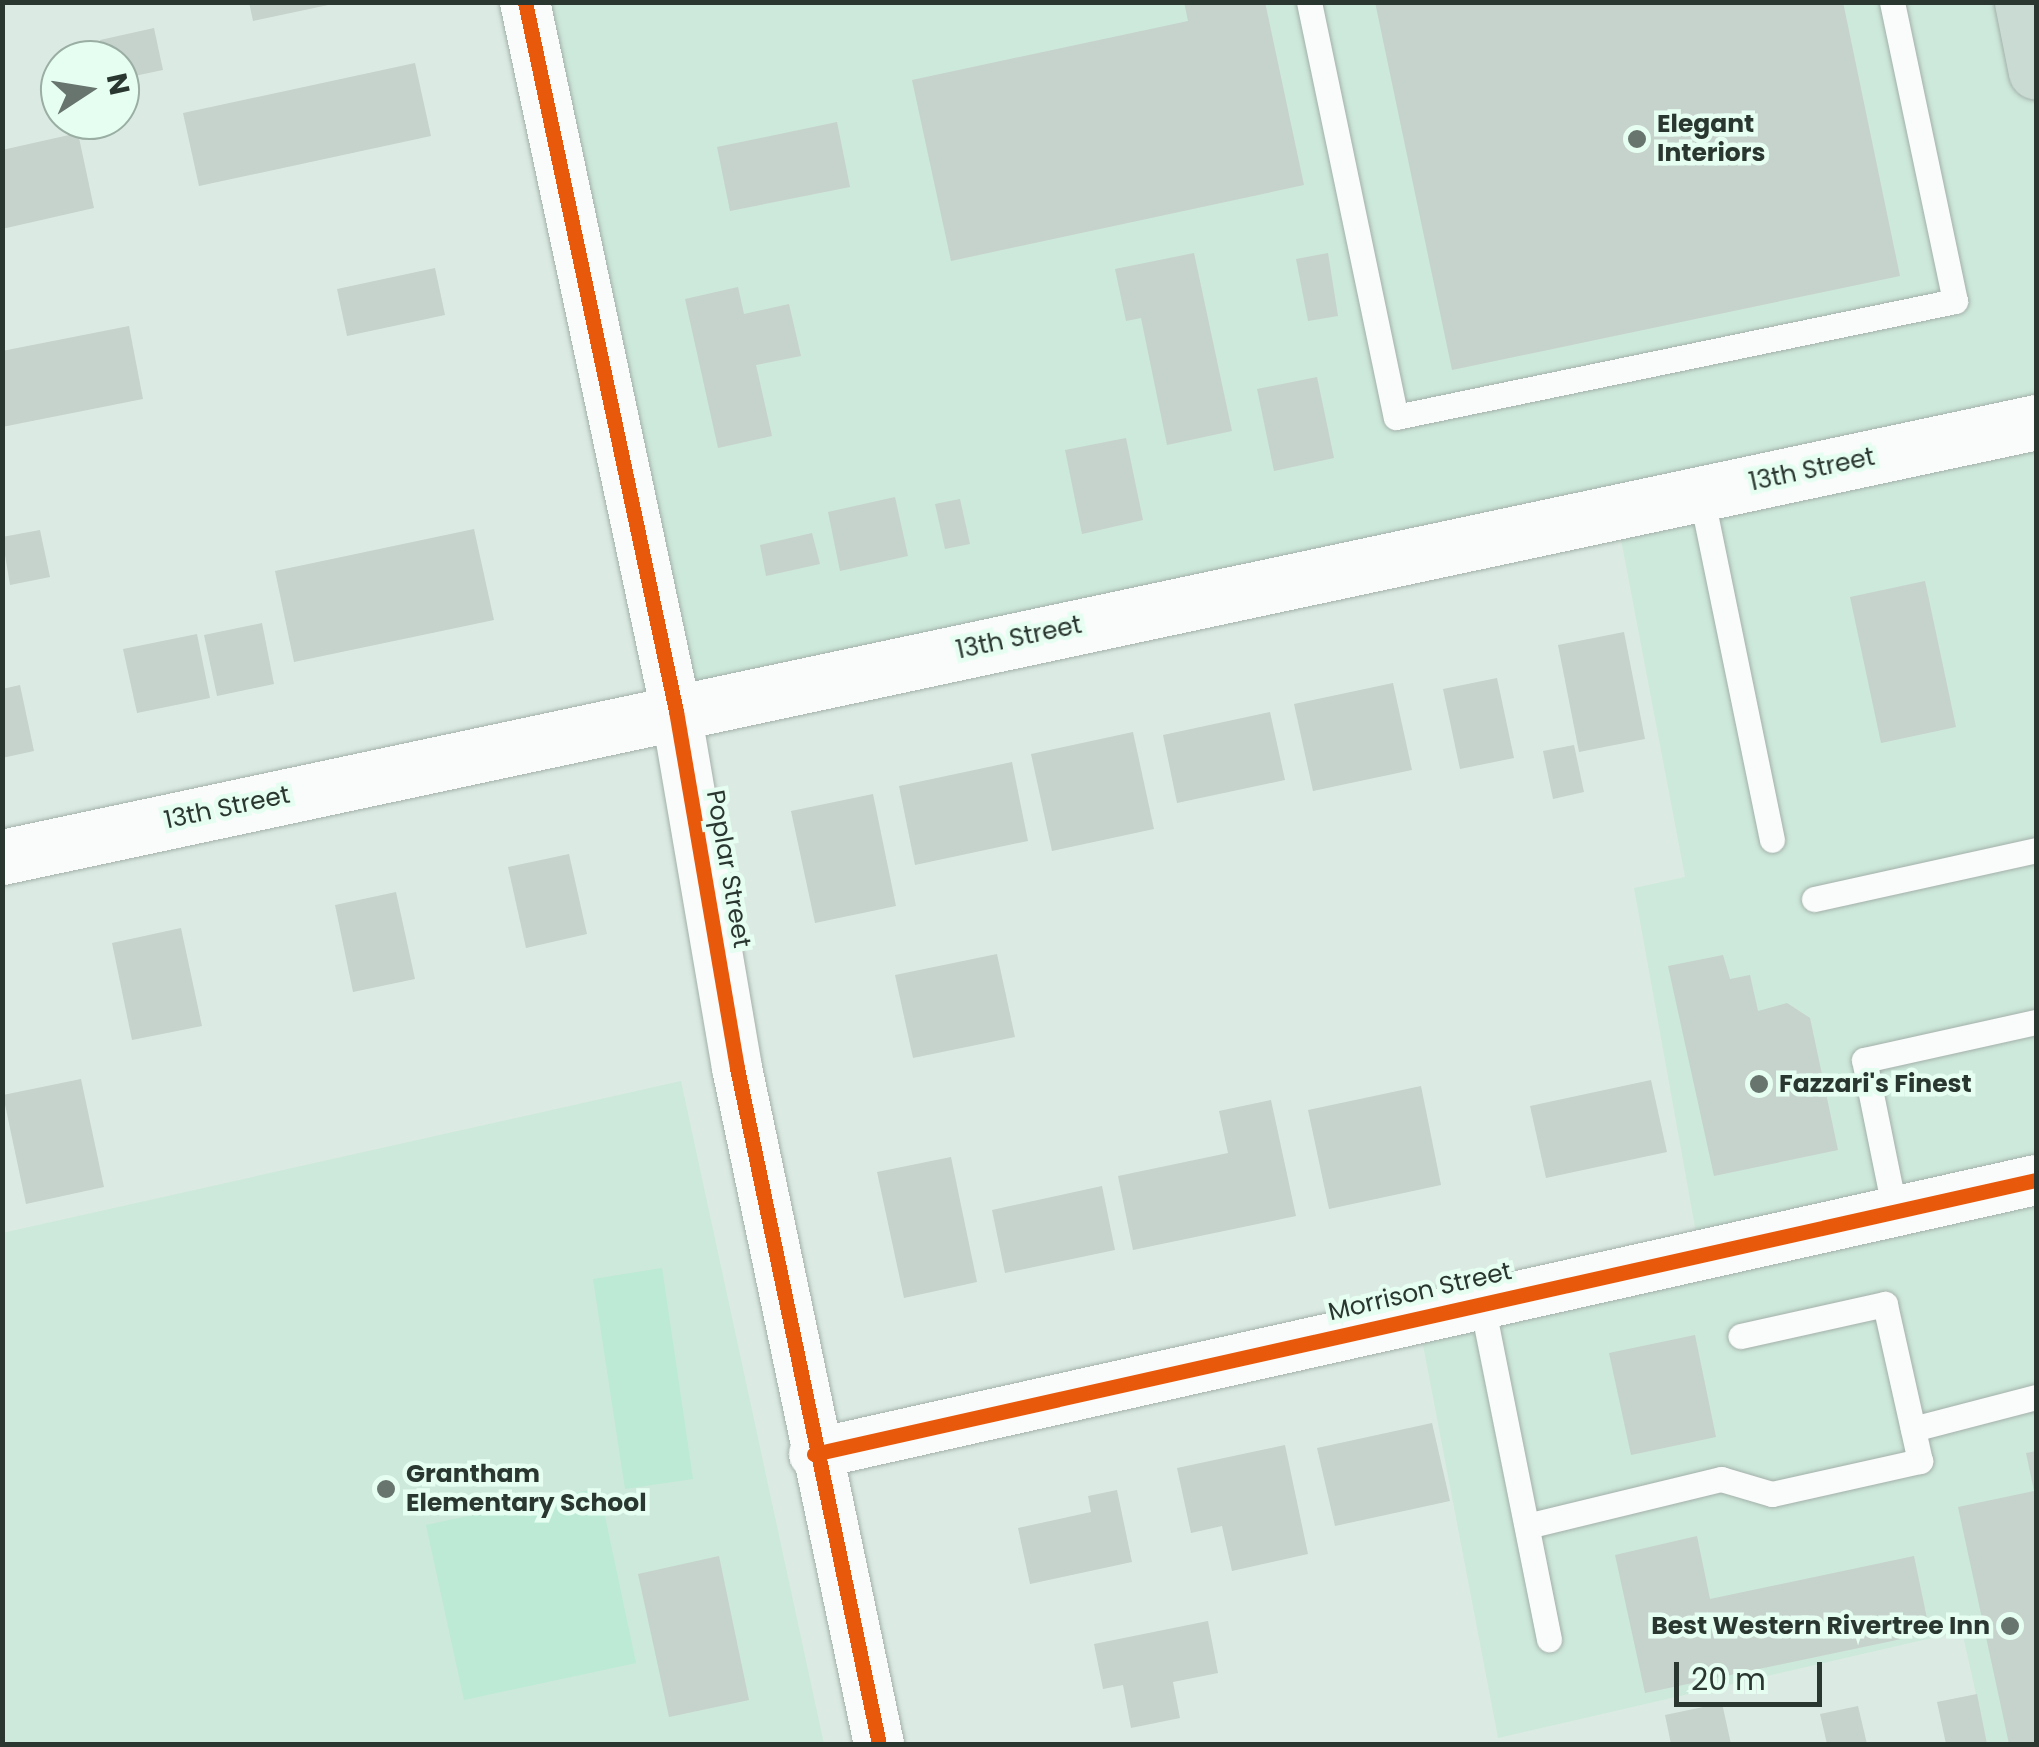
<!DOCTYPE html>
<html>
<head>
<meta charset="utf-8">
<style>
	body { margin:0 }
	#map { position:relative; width:2039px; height:1747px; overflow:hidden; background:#dbebe3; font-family:Poppins,sans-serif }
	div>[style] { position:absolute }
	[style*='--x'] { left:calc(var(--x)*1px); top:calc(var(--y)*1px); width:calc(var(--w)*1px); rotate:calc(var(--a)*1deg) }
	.built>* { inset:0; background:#cde9db }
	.green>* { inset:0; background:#bcead4 }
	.building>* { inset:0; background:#c6d2cc }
	.roads { filter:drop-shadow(0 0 2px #a3b0aa) drop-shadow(0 0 2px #a3b0aa) }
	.lane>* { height:25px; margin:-12.5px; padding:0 12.5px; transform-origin:12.5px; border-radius:12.5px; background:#fafcfb }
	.street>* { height:50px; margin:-25px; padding:0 25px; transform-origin:25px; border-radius:25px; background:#fafcfb }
	.secondary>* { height:55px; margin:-27.5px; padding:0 27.5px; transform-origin:27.5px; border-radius:27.5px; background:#fafcfb }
	.highway>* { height:55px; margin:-27.5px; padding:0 27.5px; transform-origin:27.5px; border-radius:27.5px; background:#cadbd4 }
	.cycleway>* { height:15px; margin:-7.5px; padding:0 7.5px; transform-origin:7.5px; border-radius:7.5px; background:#e8590c }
	.dots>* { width:28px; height:28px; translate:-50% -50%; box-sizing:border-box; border:5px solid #e5fef1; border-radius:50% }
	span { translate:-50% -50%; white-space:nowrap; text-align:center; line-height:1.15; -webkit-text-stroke:9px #e5fef1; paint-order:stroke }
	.poi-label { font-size:25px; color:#2a3630; font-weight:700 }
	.left { translate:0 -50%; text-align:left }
	.right { translate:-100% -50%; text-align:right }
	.street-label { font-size:25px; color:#2a3630 }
	.frame { position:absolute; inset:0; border:5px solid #2a3630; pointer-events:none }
	.north { position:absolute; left:40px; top:40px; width:100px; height:100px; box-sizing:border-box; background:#e5fef1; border:2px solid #9aaea4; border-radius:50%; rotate:78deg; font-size:28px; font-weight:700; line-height:40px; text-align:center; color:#2a3630 }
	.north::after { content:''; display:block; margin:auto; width:35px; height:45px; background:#68756f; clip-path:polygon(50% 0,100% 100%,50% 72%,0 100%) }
	.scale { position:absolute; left:1674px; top:1662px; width:148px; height:45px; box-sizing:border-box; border:5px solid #2a3630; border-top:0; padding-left:12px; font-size:30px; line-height:35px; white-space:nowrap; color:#2a3630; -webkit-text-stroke:8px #e5fef1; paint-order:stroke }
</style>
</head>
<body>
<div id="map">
	<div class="built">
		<i style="clip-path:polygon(525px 3px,2022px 3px,2036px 72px,2036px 1744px,1987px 1744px,1962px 1631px,1498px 1738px,1418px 1319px,1700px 1255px,1634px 888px,1685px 877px,1616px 513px,676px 711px)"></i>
		<i style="clip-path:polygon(681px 1081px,824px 1744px,3px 1744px,2px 1233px)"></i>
	</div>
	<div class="green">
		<i style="clip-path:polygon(662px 1268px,693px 1479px,625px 1489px,593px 1279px)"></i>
		<i style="clip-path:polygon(599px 1488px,636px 1663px,464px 1700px,426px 1525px)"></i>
	</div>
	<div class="building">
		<i style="clip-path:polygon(249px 2px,332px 2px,333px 4px,253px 21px)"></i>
		<i style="clip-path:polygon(1184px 2px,1265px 2px,1304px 185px,951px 261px,912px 80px,1188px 21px)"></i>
		<i style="clip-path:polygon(1375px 2px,1843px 2px,1900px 276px,1452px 370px)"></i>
		<i style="clip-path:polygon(154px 28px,163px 70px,120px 79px,120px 60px,104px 60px,100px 40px)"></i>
		<i style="clip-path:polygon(415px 63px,431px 136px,199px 186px,183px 113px)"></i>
		<i style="clip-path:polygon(837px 122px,850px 187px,730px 211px,717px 147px)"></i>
		<i style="clip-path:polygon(78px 133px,94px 208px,2px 229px,2px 150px)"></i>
		<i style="clip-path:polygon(1194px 253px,1232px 431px,1167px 445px,1141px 318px,1126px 321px,1115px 269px)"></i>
		<i style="clip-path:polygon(1328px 253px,1338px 316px,1308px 321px,1296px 259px)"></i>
		<i style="clip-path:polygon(435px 268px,445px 315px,347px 336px,337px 289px)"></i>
		<i style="clip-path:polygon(738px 287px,744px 314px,789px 304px,801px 356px,756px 365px,772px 436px,718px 448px,685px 299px)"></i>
		<i style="clip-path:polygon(129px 326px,143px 399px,2px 427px,2px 351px)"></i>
		<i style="clip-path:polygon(1317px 377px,1334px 458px,1274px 471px,1257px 389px)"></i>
		<i style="clip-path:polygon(1126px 438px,1143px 520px,1082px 534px,1065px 450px)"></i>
		<i style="clip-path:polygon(895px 497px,908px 556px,840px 571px,828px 512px)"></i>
		<i style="clip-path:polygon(960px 499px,970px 544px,945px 549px,935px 504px)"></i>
		<i style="clip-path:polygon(474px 529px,494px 620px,294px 662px,275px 571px)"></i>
		<i style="clip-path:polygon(40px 530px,50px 577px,10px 585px,2px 537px)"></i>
		<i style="clip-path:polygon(812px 533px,820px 564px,766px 576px,760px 545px)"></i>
		<i style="clip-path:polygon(1925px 581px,1956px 727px,1881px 743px,1850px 597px)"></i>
		<i style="clip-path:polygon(262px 623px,274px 684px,217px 696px,204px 635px)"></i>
		<i style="clip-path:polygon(1624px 632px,1645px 739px,1579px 752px,1558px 645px)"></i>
		<i style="clip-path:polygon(197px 634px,210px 698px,137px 713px,123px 649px)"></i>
		<i style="clip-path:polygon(1497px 678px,1514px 758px,1460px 769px,1443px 689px)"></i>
		<i style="clip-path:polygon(1393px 683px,1412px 770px,1313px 791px,1294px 704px)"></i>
		<i style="clip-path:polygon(20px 685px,34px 751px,2px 758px,2px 689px)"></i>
		<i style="clip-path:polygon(1270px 712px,1285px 780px,1177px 803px,1163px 735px)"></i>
		<i style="clip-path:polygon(1133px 732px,1154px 829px,1052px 851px,1031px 754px)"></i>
		<i style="clip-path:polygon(1574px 745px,1584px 792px,1553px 799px,1543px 751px)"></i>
		<i style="clip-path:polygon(1012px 762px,1028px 841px,915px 865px,899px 786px)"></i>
		<i style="clip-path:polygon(873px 794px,896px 906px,815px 923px,791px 811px)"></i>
		<i style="clip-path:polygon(569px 854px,587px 934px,526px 948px,508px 867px)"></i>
		<i style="clip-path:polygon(396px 892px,415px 979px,353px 992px,335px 905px)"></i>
		<i style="clip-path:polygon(181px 928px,202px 1026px,132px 1040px,112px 943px)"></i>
		<i style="clip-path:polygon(997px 954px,1015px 1037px,913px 1058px,895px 975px)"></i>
		<i style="clip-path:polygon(1723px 955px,1730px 979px,1750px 975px,1758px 1011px,1787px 1003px,1810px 1018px,1838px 1150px,1714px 1176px,1668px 966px)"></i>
		<i style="clip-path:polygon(81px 1079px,104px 1187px,26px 1204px,3px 1095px)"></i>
		<i style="clip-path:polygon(1651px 1080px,1667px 1152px,1546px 1178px,1530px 1106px)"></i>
		<i style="clip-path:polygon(1421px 1086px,1441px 1185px,1329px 1209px,1308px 1110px)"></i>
		<i style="clip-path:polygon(1271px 1100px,1296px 1216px,1133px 1250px,1118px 1176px,1228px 1153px,1219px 1111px)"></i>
		<i style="clip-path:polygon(951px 1157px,977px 1282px,904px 1298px,877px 1172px)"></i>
		<i style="clip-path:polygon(1102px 1186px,1115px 1250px,1005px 1273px,992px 1210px)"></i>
		<i style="clip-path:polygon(1695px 1335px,1716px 1437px,1631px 1455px,1609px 1353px)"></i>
		<i style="clip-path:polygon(1432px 1423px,1450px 1501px,1335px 1526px,1317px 1448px)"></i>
		<i style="clip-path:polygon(1285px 1445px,1308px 1554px,1232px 1571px,1222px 1526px,1191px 1533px,1177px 1468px)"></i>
		<i style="clip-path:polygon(2036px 1451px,2036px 1744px,2009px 1744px,1958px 1507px,2034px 1491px,2026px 1453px)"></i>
		<i style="clip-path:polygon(1117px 1490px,1132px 1562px,1030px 1584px,1018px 1528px,1091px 1512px,1088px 1496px)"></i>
		<i style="clip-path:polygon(1697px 1536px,1710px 1599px,1914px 1556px,1930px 1633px,1645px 1693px,1615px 1555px)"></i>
		<i style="clip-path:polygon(719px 1556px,749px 1700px,669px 1717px,638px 1574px)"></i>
		<i style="clip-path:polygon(1208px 1621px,1218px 1673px,1173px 1682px,1180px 1718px,1131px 1728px,1123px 1685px,1103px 1689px,1094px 1644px)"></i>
		<i style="clip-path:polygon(1977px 1694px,1987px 1744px,1946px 1744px,1937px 1702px)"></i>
		<i style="clip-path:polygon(1722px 1703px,1731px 1744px,1671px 1744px,1665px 1715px)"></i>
		<i style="clip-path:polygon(1858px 1706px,1867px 1744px,1827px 1744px,1820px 1714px)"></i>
	</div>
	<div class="roads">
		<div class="lane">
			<i style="--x:1309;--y:2;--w:424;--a:78.2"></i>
			<i style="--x:1396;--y:417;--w:571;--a:-11.72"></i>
			<i style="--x:1955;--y:301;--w:306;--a:-101.9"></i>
			<i style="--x:1701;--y:494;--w:353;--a:78.4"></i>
			<i style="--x:1814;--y:899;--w:227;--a:-12.4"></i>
			<i style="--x:1895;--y:1212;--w:155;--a:-101.5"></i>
			<i style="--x:1864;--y:1060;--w:176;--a:-12.5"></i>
			<i style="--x:1482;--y:1304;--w:342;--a:78.7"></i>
			<i style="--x:1913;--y:1429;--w:127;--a:-14.6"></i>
			<i style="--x:1527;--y:1526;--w:200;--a:-13.6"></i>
			<i style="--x:1721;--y:1479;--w:53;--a:16.4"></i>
			<i style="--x:1772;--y:1494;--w:152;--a:-12.6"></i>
			<i style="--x:1920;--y:1461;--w:161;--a:-102.6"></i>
			<i style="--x:1885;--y:1304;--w:148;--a:167.5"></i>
		</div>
		<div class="street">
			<i style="--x:525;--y:2;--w:725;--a:77.98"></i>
			<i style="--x:676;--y:711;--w:362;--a:80.3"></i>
			<i style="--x:737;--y:1068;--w:691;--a:78.14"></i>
			<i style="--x:814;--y:1454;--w:1252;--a:-12.64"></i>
		</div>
		<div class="secondary">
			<i style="--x:2;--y:857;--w:2080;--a:-12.07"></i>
		</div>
		<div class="highway">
			<i style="--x:2022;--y:2;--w:71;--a:78.7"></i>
		</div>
	</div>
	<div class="cycleway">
		<i style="--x:525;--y:2;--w:725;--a:77.98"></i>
		<i style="--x:676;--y:711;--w:362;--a:80.3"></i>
		<i style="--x:737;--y:1068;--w:691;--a:78.14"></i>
		<i style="--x:814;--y:1454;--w:1252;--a:-12.64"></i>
	</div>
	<div class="dots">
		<i style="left:1637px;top:139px;background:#68756f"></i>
		<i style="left:1759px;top:1084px;background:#68756f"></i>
		<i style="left:386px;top:1489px;background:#68756f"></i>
		<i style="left:2010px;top:1626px;background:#68756f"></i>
	</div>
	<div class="poi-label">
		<span class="left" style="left:1657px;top:139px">Elegant<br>Interiors</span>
		<span class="left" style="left:1779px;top:1084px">Fazzari's Finest</span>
		<span class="left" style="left:406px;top:1489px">Grantham<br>Elementary School</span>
		<span class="right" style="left:1990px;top:1626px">Best Western Rivertree Inn</span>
	</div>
	<div class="street-label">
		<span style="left:1812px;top:470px;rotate:-12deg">13th Street</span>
		<span style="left:1019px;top:638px;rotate:-12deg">13th Street</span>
		<span style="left:227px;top:808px;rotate:-12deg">13th Street</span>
		<span style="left:728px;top:869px;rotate:80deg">Poplar Street</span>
		<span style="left:1420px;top:1292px;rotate:-13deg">Morrison Street</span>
	</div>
	<div class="frame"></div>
	<div class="north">N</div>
	<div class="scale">20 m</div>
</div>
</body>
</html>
